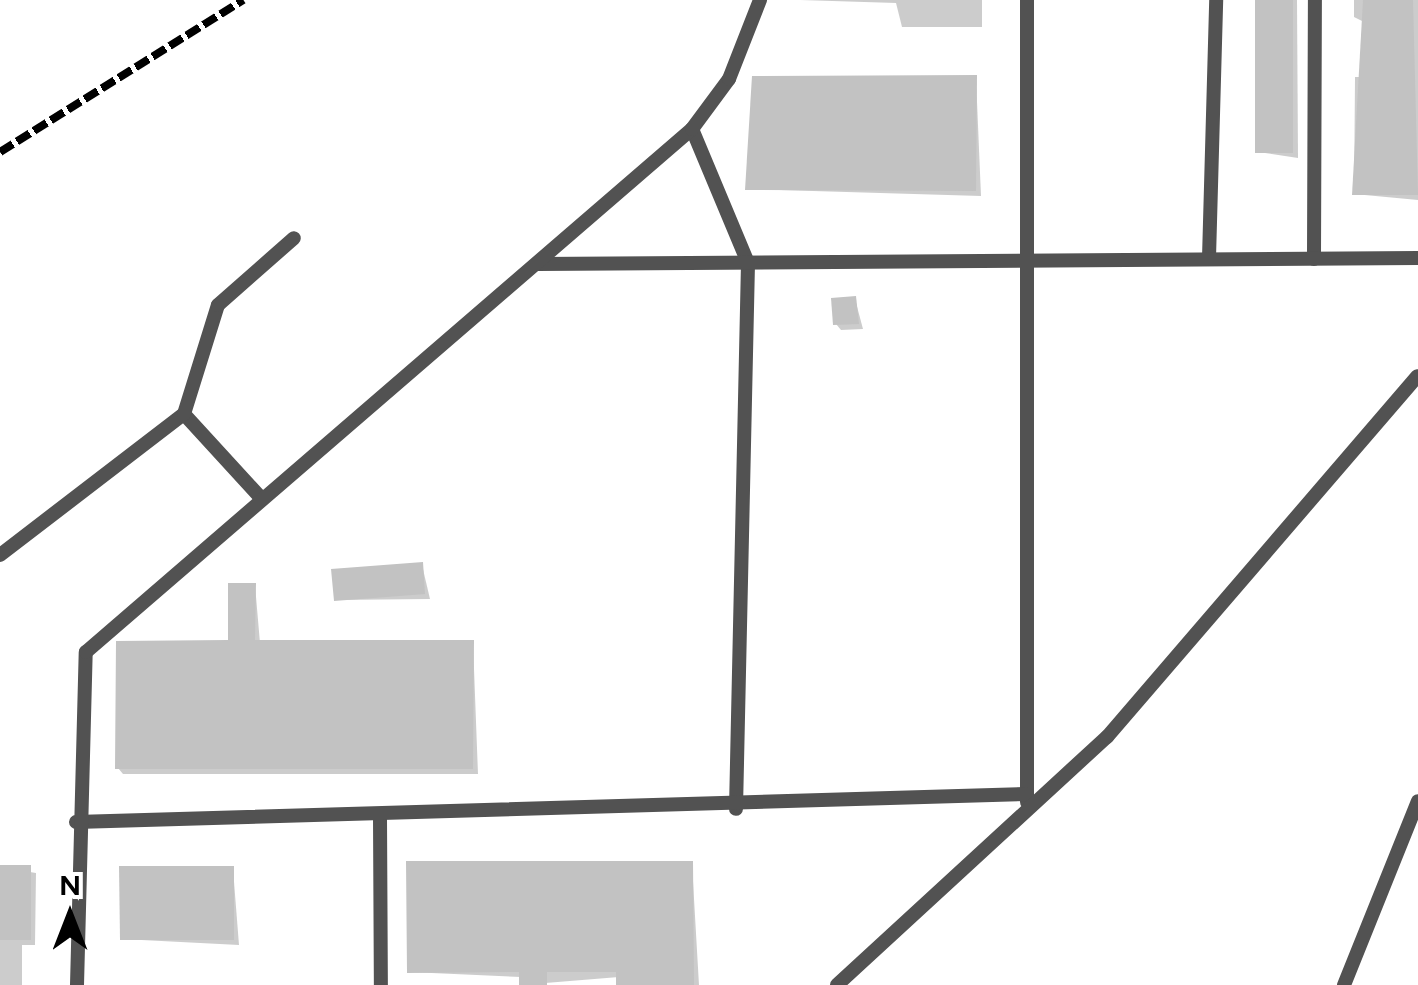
<!DOCTYPE html>
<html>
<head>
<meta charset="utf-8">
<style>
	body { margin:0 }
	#map { position:relative; width:1418px; height:985px; overflow:hidden; background:#fff; font-family:Figtree,sans-serif }
	div>[style] { position:absolute }
	[style*='--x'] { left:calc(var(--x)*1px); top:calc(var(--y)*1px); width:calc(var(--w)*1px); rotate:calc(var(--a)*1deg) }
	.shadow>* { inset:0; background:#0003 }
	.building>* { inset:0; background:#c2c2c2 }
	.service>* { height:14px; margin:-7px; padding:0 7px; transform-origin:7px; border-radius:7px; background:#525252 }
	.rail>* { height:8px; margin-top:-4px; transform-origin:0; background:repeating-linear-gradient(90deg,#000 0 15px,transparent 0 20px) }
	span { translate:-50% -50%; white-space:nowrap; text-align:center; line-height:1.15; -webkit-text-stroke:8px #fff; paint-order:stroke }
	.north { position:absolute; left:20px; top:865px; width:100px; height:100px; -webkit-text-stroke:8px #fff; paint-order:stroke; rotate:0deg; font-size:28px; font-weight:700; line-height:40px; text-align:center; color:#000 }
	.north::after { content:''; display:block; margin:auto; width:35px; height:45px; background:#000; clip-path:polygon(50% 0,100% 100%,50% 72%,0 100%) }
</style>
</head>
<body>
<div id="map">
	<div class="shadow">
		<i style="clip-path:polygon(800px 0,982px 0,982px 27px,902px 27px,896px 3px)"></i>
		<i style="clip-path:polygon(1260px 0,1297px 0,1298px 158px,1258px 152px)"></i>
		<i style="clip-path:polygon(1354px 0,1418px 0,1418px 200px,1354px 194px,1355px 77px,1365px 77px,1366px 23px,1354px 17px)"></i>
		<i style="clip-path:polygon(976px 78px,981px 196px,748px 189px)"></i>
		<i style="clip-path:polygon(855px 299px,863px 329px,841px 330px,836px 324px)"></i>
		<i style="clip-path:polygon(422px 565px,430px 599px,336px 600px)"></i>
		<i style="clip-path:polygon(255px 585px,260px 643px,473px 642px,478px 774px,123px 774px,118px 768px,230px 643px)"></i>
		<i style="clip-path:polygon(692px 864px,699px 985px,619px 985px,619px 977px,521px 985px,521px 977px,409px 972px)"></i>
		<i style="clip-path:polygon(0 867px,36px 873px,35px 945px,22px 945px,22px 985px,0 985px)"></i>
		<i style="clip-path:polygon(233px 869px,239px 945px,122px 939px)"></i>
	</div>
	<div class="building">
		<i style="clip-path:polygon(1255px 0,1293px 0,1293px 153px,1255px 153px)"></i>
		<i style="clip-path:polygon(1363px 0,1413px 0,1418px 195px,1352px 195px)"></i>
		<i style="clip-path:polygon(977px 75px,976px 191px,745px 190px,752px 76px)"></i>
		<i style="clip-path:polygon(856px 296px,859px 324px,833px 325px,831px 298px)"></i>
		<i style="clip-path:polygon(423px 562px,425px 594px,334px 601px,331px 569px)"></i>
		<i style="clip-path:polygon(228px 583px,256px 583px,255px 640px,474px 640px,473px 769px,115px 769px,116px 641px,228px 640px)"></i>
		<i style="clip-path:polygon(406px 861px,693px 861px,694px 985px,616px 985px,616px 972px,547px 972px,547px 985px,519px 985px,519px 972px,407px 973px)"></i>
		<i style="clip-path:polygon(0 865px,31px 865px,31px 940px,0 940px)"></i>
		<i style="clip-path:polygon(119px 866px,234px 866px,234px 940px,120px 940px)"></i>
	</div>
	<div class="service">
		<i style="--x:692;--y:129;--w:145;--a:67.3"></i>
		<i style="--x:748;--y:263;--w:546;--a:91.26"></i>
		<i style="--x:1209;--y:258;--w:258;--a:-88.4"></i>
		<i style="--x:1314;--y:259;--w:259;--a:-89.8"></i>
		<i style="--x:538;--y:264;--w:880;--a:-0.39"></i>
		<i style="--x:184;--y:414;--w:115;--a:47.5"></i>
		<i style="--x:0;--y:555;--w:232;--a:-37.5"></i>
		<i style="--x:184;--y:414;--w:114;--a:-72.7"></i>
		<i style="--x:218;--y:305;--w:101;--a:-41.4"></i>
		<i style="--x:1027;--y:802;--w:802;--a:-90"></i>
		<i style="--x:380;--y:818;--w:167;--a:89.7"></i>
		<i style="--x:76;--y:822;--w:951;--a:-1.69"></i>
		<i style="--x:77;--y:985;--w:333;--a:-88.5"></i>
		<i style="--x:86;--y:652;--w:800;--a:-40.8"></i>
		<i style="--x:692;--y:129;--w:62;--a:-53.5"></i>
		<i style="--x:729;--y:79;--w:85;--a:-68.6"></i>
		<i style="--x:837;--y:985;--w:367;--a:-42.6"></i>
		<i style="--x:1107;--y:737;--w:476;--a:-49.3"></i>
		<i style="--x:1344;--y:985;--w:198;--a:-68.1"></i>
	</div>
	<div class="rail">
		<i style="--x:0;--y:152;--w:287;--a:-32"></i>
	</div>
	<div class="north">N</div>
</div>
</body>
</html>
